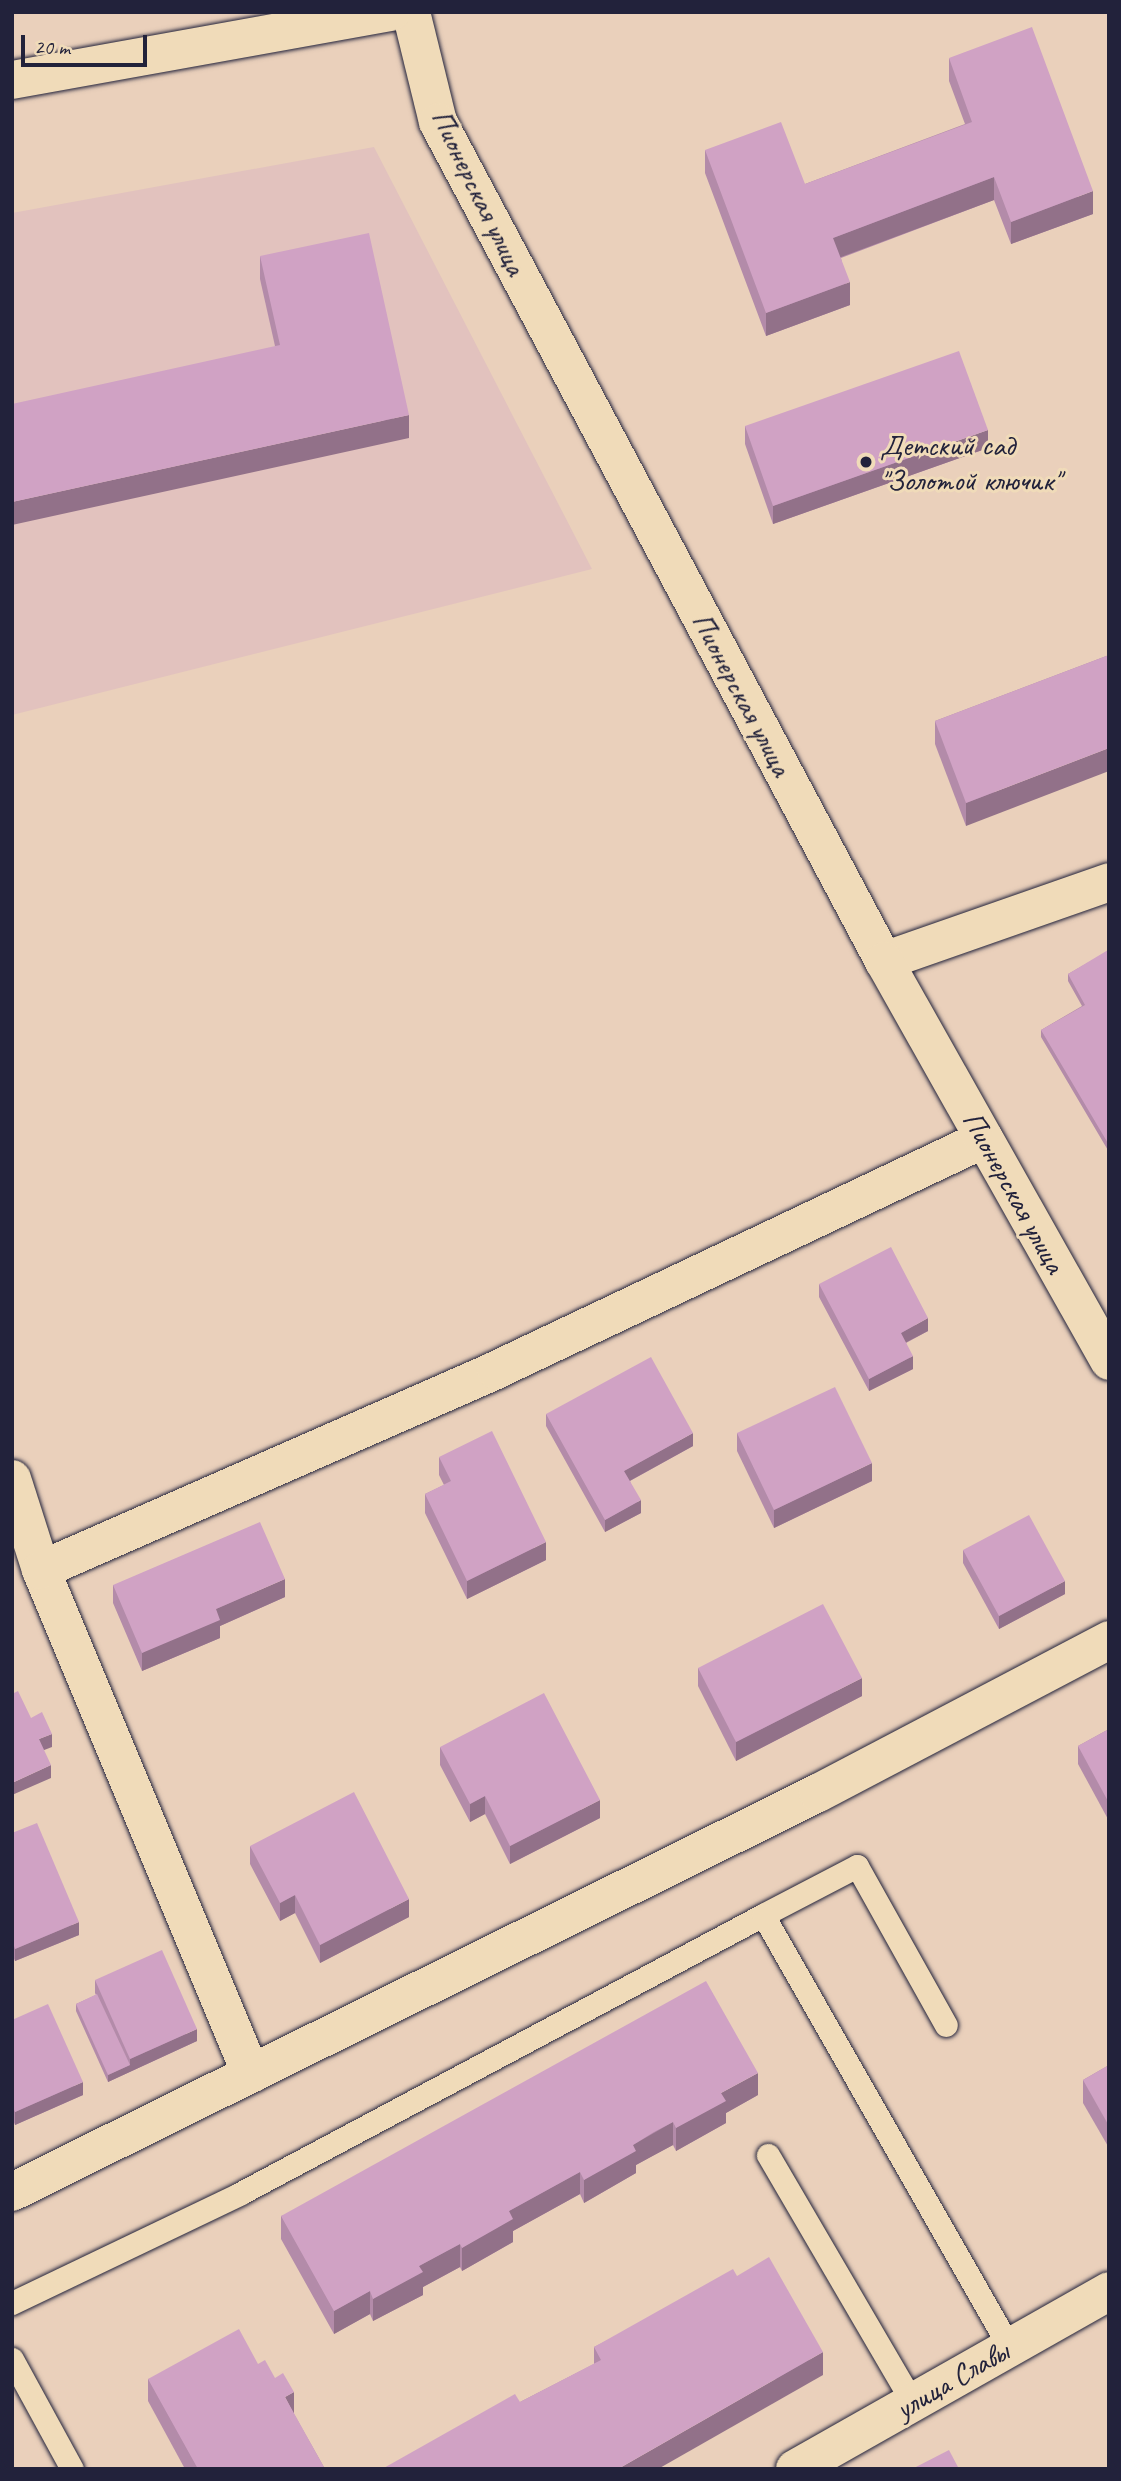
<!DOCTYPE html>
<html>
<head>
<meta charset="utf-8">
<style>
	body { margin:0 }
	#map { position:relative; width:1121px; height:2481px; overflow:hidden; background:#ead0bb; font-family:Caveat,sans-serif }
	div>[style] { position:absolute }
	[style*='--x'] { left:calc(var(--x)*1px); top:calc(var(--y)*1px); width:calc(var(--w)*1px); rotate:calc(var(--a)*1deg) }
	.built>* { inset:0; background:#e2c2be }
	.roads { filter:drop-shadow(0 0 2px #22223b) drop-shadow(0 0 2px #22223b) }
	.lane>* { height:23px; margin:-11.5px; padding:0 11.5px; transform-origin:11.5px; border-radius:11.5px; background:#f0dbb9 }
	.street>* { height:38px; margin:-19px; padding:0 19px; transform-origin:19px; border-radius:19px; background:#f0dbb9 }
	.secondary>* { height:38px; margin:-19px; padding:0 19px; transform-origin:19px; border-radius:19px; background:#f0dbb9 }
	.wall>* { inset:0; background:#b38ba9 }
	.shaded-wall>* { inset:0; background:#927189 }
	.building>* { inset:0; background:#d0a2c4 }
	.dots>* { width:19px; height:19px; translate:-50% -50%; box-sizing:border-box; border:4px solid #f0dbb9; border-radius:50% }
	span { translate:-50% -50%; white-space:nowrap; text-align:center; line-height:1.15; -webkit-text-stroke:6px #f0dbb9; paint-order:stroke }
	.street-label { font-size:30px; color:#22223b }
	.poi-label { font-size:30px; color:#22223b }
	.left { translate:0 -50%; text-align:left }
	.frame { position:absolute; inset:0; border:14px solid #22223b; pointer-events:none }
	.scale { position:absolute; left:21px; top:35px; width:126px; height:32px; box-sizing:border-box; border:4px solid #22223b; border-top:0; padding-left:9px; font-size:21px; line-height:24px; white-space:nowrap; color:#22223b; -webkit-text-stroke:5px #f0dbb9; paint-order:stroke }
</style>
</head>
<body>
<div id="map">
	<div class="built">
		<i style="clip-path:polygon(374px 147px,592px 569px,12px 715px,12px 213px)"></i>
	</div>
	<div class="roads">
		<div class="lane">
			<i style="--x:763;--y:1915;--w:106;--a:-27.5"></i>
			<i style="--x:857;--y:1866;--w:182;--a:60.8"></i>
			<i style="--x:768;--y:2155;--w:287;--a:59.7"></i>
			<i style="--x:12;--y:2303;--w:252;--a:-25.6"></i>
			<i style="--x:239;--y:2194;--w:594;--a:-28.03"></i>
			<i style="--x:763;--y:1915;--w:497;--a:60.3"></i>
			<i style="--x:12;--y:2359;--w:125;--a:61.4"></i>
		</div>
		<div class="street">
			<i style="--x:884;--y:961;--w:238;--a:-19.3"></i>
			<i style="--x:12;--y:1479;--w:96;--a:72.3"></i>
			<i style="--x:41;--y:1570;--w:546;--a:67.38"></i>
			<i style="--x:41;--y:1570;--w:497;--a:-23.7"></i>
			<i style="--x:496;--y:1370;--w:540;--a:-25.33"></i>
			<i style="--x:12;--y:2192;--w:899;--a:-26.34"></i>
			<i style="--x:818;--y:1793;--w:329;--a:-27.7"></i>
			<i style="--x:795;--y:2469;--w:361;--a:-29.5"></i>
		</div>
		<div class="secondary">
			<i style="--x:411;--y:12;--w:113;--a:76.2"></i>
			<i style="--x:438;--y:122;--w:950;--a:62.01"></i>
			<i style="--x:884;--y:961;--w:459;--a:60.6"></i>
			<i style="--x:12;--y:80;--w:385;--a:-10.2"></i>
		</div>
	</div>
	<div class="wall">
		<i style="clip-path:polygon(949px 58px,1093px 214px,1011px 244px,994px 200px,841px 258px,850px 305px,766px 336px,705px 173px,705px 150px,805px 184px,965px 124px,949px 81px)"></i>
		<i style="clip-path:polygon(260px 256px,409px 438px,275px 346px,260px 279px)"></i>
		<i style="clip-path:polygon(745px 426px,988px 448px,773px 524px,745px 444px)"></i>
		<i style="clip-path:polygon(1109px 655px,966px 826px,935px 744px,935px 721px)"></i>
		<i style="clip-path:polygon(1109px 951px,1109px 1152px,1041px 1037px,1041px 1030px,1082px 1006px,1068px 981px,1068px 974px)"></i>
		<i style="clip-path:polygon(819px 1284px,928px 1331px,906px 1343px,913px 1369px,869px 1391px,819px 1297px)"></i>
		<i style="clip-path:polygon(546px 1414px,693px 1446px,630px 1481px,641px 1513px,605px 1532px,546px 1426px)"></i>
		<i style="clip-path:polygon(737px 1433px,872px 1481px,774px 1528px,737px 1451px)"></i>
		<i style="clip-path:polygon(439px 1457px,546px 1560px,467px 1599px,425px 1513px,425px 1494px,444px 1485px,439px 1475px)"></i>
		<i style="clip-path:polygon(963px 1550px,1065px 1594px,999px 1629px,963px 1563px)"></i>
		<i style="clip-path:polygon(113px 1585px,285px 1597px,220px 1626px,220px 1638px,142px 1671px,113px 1603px)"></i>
		<i style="clip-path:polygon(698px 1668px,862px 1696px,736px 1761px,698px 1686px)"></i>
		<i style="clip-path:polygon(1109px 1729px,1109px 1821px,1078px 1764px,1078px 1746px)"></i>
		<i style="clip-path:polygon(440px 1747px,600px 1818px,510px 1864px,485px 1814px,470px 1822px,440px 1765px)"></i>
		<i style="clip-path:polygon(12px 1833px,79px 1935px,15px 1961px,12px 1954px)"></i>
		<i style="clip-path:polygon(250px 1846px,409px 1917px,320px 1963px,295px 1913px,280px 1921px,250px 1864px)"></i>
		<i style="clip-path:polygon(95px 1980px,197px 2041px,108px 2082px,76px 2011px,76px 2004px,96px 1995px,95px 1993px)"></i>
		<i style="clip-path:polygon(12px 2020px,83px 2095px,15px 2125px,12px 2118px)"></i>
		<i style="clip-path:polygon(1109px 2065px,1109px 2148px,1083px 2103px,1083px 2080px)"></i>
		<i style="clip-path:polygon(758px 2095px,726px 2113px,726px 2123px,676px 2151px,673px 2145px,654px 2155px,636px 2165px,636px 2173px,584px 2203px,580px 2194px,513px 2231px,513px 2242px,462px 2271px,460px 2267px,423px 2287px,423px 2295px,373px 2321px,370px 2314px,334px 2334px,281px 2239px,281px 2216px)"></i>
		<i style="clip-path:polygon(737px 2276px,823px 2375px,520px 2402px,594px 2364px,594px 2347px)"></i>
		<i style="clip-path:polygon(258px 2364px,294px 2414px,325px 2469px,185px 2469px,148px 2401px,148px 2379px)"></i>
	</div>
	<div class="shaded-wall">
		<i style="clip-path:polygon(994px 177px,994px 200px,833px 260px,833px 238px)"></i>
		<i style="clip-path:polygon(1093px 191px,1093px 214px,1011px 244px,1011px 222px)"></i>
		<i style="clip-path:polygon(850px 282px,850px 305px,766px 336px,766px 313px)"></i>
		<i style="clip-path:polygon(409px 415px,409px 438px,12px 525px,12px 502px)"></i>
		<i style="clip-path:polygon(988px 430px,988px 448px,773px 524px,773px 506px)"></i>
		<i style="clip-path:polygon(1109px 748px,1109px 771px,966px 826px,966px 803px)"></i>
		<i style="clip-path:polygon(928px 1318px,928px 1331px,901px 1345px,901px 1333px)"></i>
		<i style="clip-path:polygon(913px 1356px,913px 1369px,869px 1391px,869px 1379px)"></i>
		<i style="clip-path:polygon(693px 1433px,693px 1446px,624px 1484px,624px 1471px)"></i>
		<i style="clip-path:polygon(872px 1463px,872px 1481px,774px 1528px,774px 1510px)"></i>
		<i style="clip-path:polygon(641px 1500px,641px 1513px,605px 1532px,605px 1520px)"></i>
		<i style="clip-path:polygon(546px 1542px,546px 1560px,467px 1599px,467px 1581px)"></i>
		<i style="clip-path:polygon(285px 1579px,285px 1597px,220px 1626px,220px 1638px,142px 1671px,142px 1653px,216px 1609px)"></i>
		<i style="clip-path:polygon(1065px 1581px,1065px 1594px,999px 1629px,999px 1616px)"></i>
		<i style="clip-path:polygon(862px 1678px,862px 1696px,736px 1761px,736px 1742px)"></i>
		<i style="clip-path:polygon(52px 1734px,52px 1747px,39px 1752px,39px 1739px)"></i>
		<i style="clip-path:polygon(51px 1765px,51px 1778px,12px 1795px,12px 1783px)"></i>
		<i style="clip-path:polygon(485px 1796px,485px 1814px,470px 1822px,470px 1804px)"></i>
		<i style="clip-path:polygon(600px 1800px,600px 1818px,510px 1864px,510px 1846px)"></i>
		<i style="clip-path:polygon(295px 1895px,295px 1913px,280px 1921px,280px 1903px)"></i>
		<i style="clip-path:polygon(409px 1899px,409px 1917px,320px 1963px,320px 1945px)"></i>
		<i style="clip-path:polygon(79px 1922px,79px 1935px,15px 1961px,15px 1949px)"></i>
		<i style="clip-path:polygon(197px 2029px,197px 2041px,108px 2082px,108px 2075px,130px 2065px,130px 2059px)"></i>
		<i style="clip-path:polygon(758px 2073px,758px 2095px,726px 2113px,726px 2123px,676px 2151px,676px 2128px,721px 2093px)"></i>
		<i style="clip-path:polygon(83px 2082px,83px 2095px,15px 2125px,15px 2112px)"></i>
		<i style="clip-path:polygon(673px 2122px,673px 2145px,636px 2165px,636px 2173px,584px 2203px,584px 2180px,633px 2145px)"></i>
		<i style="clip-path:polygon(580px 2172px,580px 2194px,513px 2231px,513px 2242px,462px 2271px,462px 2248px,509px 2211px)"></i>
		<i style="clip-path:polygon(460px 2244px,460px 2267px,423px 2287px,423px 2295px,373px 2321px,373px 2299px,419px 2266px)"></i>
		<i style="clip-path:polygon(370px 2291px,370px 2314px,334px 2334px,334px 2311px)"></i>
		<i style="clip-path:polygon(823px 2352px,823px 2375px,658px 2469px,618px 2469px)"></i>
		<i style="clip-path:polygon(294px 2392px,294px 2415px,285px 2397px)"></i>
	</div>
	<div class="building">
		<i style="clip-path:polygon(1032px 27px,1093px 191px,1011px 222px,994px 177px,833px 238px,850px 282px,766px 313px,705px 150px,781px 122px,805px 184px,972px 122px,949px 58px)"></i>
		<i style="clip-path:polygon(369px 233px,409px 415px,12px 502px,12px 404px,280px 345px,260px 256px)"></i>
		<i style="clip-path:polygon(959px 351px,988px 430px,773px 506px,745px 426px)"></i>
		<i style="clip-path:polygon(1109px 655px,1109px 748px,966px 803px,935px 721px)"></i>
		<i style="clip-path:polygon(1108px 950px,1109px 951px,1109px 1145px,1041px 1030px,1085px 1005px,1068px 974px)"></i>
		<i style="clip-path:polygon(891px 1247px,928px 1318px,901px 1333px,913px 1356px,869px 1379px,819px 1284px)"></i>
		<i style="clip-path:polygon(651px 1357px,693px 1433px,624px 1471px,641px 1500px,605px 1520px,546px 1414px)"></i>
		<i style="clip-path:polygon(835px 1387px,872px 1463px,774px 1510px,737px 1433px)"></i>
		<i style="clip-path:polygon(492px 1431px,546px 1542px,467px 1581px,425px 1494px,451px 1481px,439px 1457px)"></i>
		<i style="clip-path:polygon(1029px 1515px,1065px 1581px,999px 1616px,963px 1550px)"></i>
		<i style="clip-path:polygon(260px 1522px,285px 1579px,216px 1609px,220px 1620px,142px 1653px,113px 1585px)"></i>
		<i style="clip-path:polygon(823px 1604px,862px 1678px,736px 1742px,698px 1668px)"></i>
		<i style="clip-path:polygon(18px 1691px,31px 1718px,42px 1712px,52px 1734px,39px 1739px,51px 1765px,12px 1783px,12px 1694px)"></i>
		<i style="clip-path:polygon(544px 1693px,600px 1800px,510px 1846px,485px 1796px,470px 1804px,440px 1747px)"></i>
		<i style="clip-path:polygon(1109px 1729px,1109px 1803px,1078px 1746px)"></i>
		<i style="clip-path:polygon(354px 1792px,409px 1899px,320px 1945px,295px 1895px,280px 1903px,250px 1846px)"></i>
		<i style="clip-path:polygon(37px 1823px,79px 1922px,15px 1949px,12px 1941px,12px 1833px)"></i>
		<i style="clip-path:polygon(162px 1950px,197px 2029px,130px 2059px,95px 1980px)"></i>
		<i style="clip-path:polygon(706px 1981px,758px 2073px,721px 2093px,726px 2101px,676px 2128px,673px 2122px,654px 2132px,633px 2145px,636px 2151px,584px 2180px,580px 2172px,509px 2211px,513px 2219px,462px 2248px,460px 2244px,419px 2266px,423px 2272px,373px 2299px,370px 2291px,334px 2311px,281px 2216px)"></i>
		<i style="clip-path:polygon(97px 1994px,130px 2065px,108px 2075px,76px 2004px)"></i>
		<i style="clip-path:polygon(48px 2004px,83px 2082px,15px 2112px,12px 2105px,12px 2020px)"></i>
		<i style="clip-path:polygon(1109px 2065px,1109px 2126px,1083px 2080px)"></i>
		<i style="clip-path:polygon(769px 2257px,823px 2352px,618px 2469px,382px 2469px,515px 2394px,520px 2402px,601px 2360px,594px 2347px,733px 2269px,737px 2276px)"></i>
		<i style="clip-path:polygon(239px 2329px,258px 2364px,265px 2360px,275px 2378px,283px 2373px,294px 2392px,285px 2397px,325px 2469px,198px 2469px,148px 2379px)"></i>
		<i style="clip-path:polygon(949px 2450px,959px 2469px,912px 2469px)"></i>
	</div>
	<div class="dots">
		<i style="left:866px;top:462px;background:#22223b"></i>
	</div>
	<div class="street-label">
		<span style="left:479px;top:192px;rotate:64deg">Пионерская улица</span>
		<span style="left:742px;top:694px;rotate:62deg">Пионерская улица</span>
		<span style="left:1014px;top:1192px;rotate:61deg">Пионерская улица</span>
		<span style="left:952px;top:2380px;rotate:-30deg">улица Славы</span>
	</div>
	<div class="poi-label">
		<span class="left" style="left:880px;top:462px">Детский сад<br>"Золотой ключик"</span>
	</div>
	<div class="frame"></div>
	<div class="scale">20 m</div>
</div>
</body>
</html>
